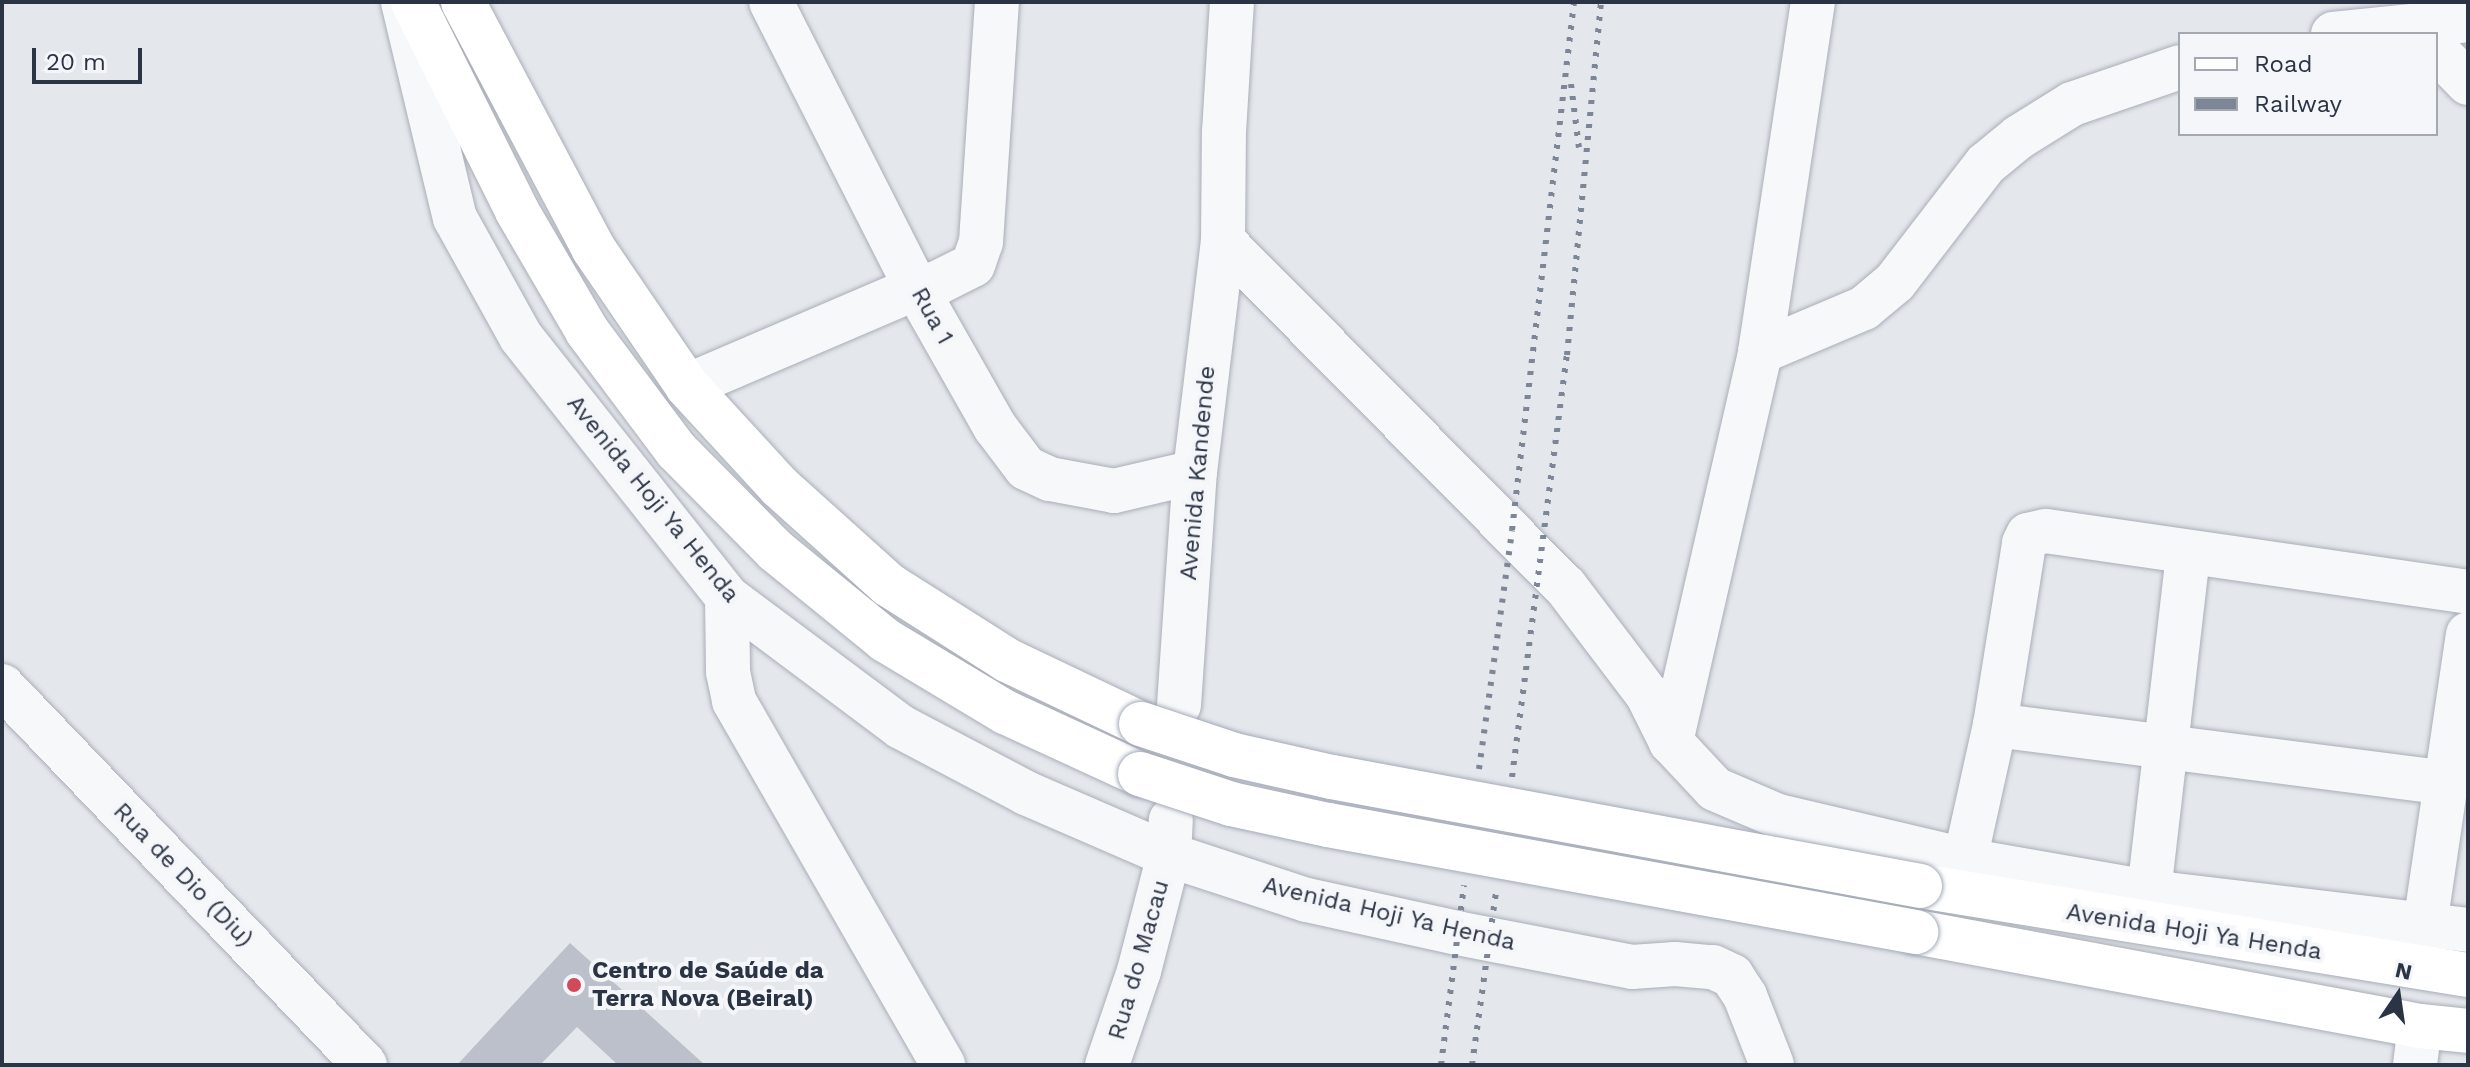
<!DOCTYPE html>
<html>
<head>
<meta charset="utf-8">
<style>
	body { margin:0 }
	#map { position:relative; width:2470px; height:1067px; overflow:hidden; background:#e4e7ec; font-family:"Work Sans",sans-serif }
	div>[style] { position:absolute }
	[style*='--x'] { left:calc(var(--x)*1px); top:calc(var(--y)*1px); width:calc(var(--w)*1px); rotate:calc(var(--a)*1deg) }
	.building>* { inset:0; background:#bbc0ca }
	.roads { filter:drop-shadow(0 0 2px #a9aeb7) drop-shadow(0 0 2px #a9aeb7) }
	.minor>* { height:44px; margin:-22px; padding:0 22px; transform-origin:22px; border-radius:22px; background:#f7f8fa }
	.major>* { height:44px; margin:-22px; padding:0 22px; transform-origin:22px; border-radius:22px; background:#fff }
	.rail>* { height:6px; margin-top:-3px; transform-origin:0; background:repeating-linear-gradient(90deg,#7d8696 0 4px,transparent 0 12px) }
	.bridges { filter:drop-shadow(0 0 2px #a3abb8) drop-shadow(0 0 2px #a3abb8) }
	.major-bridge>* { height:44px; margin:-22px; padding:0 22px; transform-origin:22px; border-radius:22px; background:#fff }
	.dots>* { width:22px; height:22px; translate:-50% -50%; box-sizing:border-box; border:4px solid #f4f6f9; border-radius:50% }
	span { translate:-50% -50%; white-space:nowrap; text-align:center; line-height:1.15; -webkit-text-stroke:8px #f4f6f9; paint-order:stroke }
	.street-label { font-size:24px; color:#2b3445 }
	.poi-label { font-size:24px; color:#2b3445; font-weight:700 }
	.left { translate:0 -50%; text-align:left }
	.frame { position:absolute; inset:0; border:4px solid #2b3445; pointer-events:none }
	.legend { position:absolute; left:2178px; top:32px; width:260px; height:104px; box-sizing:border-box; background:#f4f6f9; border:2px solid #a4a8b1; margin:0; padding:10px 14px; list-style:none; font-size:24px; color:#2b3445 }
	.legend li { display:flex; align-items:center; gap:16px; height:40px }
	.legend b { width:40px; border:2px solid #a4a8b1 }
	.north { position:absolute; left:2358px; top:955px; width:80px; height:80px; -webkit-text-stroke:6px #f4f6f9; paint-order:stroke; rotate:13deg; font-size:22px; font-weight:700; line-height:32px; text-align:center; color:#2b3445 }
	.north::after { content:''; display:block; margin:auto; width:28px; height:36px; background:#2b3445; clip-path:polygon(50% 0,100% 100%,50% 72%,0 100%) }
	.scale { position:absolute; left:32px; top:48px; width:110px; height:36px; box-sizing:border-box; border:4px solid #2b3445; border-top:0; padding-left:10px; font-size:24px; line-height:28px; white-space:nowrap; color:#2b3445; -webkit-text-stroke:6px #f4f6f9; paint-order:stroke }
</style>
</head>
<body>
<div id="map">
	<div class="building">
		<i style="clip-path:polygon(570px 943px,705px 1065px,618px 1065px,577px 1027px,540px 1065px,457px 1065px)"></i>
	</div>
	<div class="roads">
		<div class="minor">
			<i style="--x:403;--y:2;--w:222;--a:76.5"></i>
			<i style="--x:455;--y:218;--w:136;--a:61"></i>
			<i style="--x:521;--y:337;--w:332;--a:51.6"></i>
			<i style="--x:727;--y:597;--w:217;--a:36.8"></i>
			<i style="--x:901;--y:727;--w:141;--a:27.8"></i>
			<i style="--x:1026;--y:793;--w:156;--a:23.4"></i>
			<i style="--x:1169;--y:855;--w:145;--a:18.1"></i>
			<i style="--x:1307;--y:900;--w:154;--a:12.4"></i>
			<i style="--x:1457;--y:933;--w:178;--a:11"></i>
			<i style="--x:1632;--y:967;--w:43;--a:-4"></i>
			<i style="--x:1675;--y:964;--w:38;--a:5"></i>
			<i style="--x:1713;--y:967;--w:21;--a:25"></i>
			<i style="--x:1732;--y:976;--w:24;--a:57"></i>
			<i style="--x:1745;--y:996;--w:74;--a:68.6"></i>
			<i style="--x:771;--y:2;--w:321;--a:63.1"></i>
			<i style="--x:916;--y:288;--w:160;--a:60.4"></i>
			<i style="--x:995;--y:427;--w:51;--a:52.9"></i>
			<i style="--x:1026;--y:468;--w:26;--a:25"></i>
			<i style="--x:1050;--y:479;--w:65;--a:10.6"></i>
			<i style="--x:1114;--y:491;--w:83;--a:-13.2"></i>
			<i style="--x:2333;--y:34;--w:136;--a:-5.9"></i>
			<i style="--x:2436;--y:50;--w:46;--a:45.9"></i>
			<i style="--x:1223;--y:241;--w:486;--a:45.3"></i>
			<i style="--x:1565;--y:586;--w:136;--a:52.8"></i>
			<i style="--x:1647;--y:694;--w:54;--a:63.4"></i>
			<i style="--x:1671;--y:742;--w:64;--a:46.9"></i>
			<i style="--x:1715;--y:789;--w:69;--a:23.2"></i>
			<i style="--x:1778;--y:816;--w:192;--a:13.2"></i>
			<i style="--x:1965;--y:860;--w:187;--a:9.9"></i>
			<i style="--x:2149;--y:892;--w:321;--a:6.8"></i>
			<i style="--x:1760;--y:352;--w:113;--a:-22.9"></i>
			<i style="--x:1864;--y:308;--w:40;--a:-40"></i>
			<i style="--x:1895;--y:282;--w:149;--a:-52.4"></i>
			<i style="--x:1986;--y:164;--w:43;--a:-39.3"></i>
			<i style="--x:2019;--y:137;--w:62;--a:-31.9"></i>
			<i style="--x:2072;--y:104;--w:114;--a:-18.9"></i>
			<i style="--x:687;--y:386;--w:249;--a:-23.2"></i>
			<i style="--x:916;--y:288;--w:22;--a:-13"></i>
			<i style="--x:937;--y:283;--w:40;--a:-26.6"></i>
			<i style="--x:973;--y:265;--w:24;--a:-71"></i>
			<i style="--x:981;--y:242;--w:241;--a:-86.2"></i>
			<i style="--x:727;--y:597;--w:75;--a:89.2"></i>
			<i style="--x:728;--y:672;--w:30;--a:78"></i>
			<i style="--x:734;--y:701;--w:420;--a:60.1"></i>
			<i style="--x:2;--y:686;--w:525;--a:46.24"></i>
			<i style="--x:1179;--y:705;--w:234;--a:-86.1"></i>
			<i style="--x:1195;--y:472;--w:233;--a:-83.1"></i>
			<i style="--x:1223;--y:241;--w:109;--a:-89.5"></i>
			<i style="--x:1224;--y:132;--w:130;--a:-86.5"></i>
			<i style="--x:1995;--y:725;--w:455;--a:7.3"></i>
			<i style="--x:1671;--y:742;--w:400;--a:-77.1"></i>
			<i style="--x:1760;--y:352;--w:354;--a:-81.4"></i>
			<i style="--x:1965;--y:860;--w:138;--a:-77.5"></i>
			<i style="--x:1995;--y:725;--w:184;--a:-80.9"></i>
			<i style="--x:2024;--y:543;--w:9;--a:-63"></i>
			<i style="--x:2028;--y:535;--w:18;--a:-13"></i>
			<i style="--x:2046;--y:531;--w:426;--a:8.2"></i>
			<i style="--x:2149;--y:892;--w:340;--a:-83.4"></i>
			<i style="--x:2425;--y:925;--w:294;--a:-81.6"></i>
			<i style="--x:1107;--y:1065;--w:99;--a:-71.2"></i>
			<i style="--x:1139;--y:971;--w:120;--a:-75.5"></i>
			<i style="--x:1169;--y:855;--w:35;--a:-87"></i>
			<i style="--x:2415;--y:1065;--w:39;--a:-83"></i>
		</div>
		<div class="major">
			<i style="--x:413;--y:2;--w:233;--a:63.5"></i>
			<i style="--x:517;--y:211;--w:139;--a:59.7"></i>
			<i style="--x:587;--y:331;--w:149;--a:53.2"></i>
			<i style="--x:676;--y:450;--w:142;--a:45.3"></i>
			<i style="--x:776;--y:551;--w:141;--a:39.2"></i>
			<i style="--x:885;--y:640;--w:140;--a:31"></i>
			<i style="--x:1005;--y:712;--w:149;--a:24.7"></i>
			<i style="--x:463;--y:2;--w:278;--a:62.1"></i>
			<i style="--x:593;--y:248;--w:167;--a:55.7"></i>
			<i style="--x:687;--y:386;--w:137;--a:47.4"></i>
			<i style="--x:780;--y:487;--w:147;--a:42"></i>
			<i style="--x:889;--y:585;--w:140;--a:32.4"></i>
			<i style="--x:1007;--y:660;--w:148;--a:25.5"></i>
			<i style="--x:1920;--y:886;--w:555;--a:9.22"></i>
			<i style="--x:1916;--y:932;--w:513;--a:10.56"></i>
			<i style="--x:2420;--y:1026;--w:48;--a:5.9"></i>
		</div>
	</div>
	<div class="rail">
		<i style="--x:1571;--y:84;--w:64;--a:82.9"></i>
		<i style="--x:1479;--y:769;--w:241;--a:-82.1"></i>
		<i style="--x:1512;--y:530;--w:532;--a:-83.3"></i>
		<i style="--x:1512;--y:777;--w:426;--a:-82.6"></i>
		<i style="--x:1567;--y:355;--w:355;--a:-84.5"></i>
		<i style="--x:1441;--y:1065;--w:181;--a:-82.7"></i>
		<i style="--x:1472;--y:1065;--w:175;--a:-82.1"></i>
	</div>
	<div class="bridges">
		<div class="major-bridge">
			<i style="--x:1141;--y:724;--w:98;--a:18.4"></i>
			<i style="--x:1234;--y:755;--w:100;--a:12.7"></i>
			<i style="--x:1332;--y:777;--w:598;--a:10.5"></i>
			<i style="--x:1140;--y:774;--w:96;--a:18.2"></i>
			<i style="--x:1231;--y:804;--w:99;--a:12.2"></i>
			<i style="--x:1328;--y:825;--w:598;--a:10.31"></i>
		</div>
	</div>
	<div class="dots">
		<i style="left:574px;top:985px;background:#d1495b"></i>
	</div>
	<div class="street-label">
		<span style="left:932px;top:316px;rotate:61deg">Rua 1</span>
		<span style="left:1198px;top:473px;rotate:-85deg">Avenida Kandende</span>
		<span style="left:653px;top:499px;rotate:51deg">Avenida Hoji Ya Henda</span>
		<span style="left:183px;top:875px;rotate:46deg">Rua de Dio (Diu)</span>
		<span style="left:1389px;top:914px;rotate:13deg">Avenida Hoji Ya Henda</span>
		<span style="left:2194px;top:932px;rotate:9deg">Avenida Hoji Ya Henda</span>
		<span style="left:1139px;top:960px;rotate:-74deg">Rua do Macau</span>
	</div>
	<div class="poi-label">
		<span class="left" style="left:592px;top:985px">Centro de Saúde da<br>Terra Nova (Beiral)</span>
	</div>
	<div class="frame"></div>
	<ul class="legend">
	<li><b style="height:10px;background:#fff"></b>Road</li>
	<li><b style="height:10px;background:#7d8696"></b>Railway</li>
	</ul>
	<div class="north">N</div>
	<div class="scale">20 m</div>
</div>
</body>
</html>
